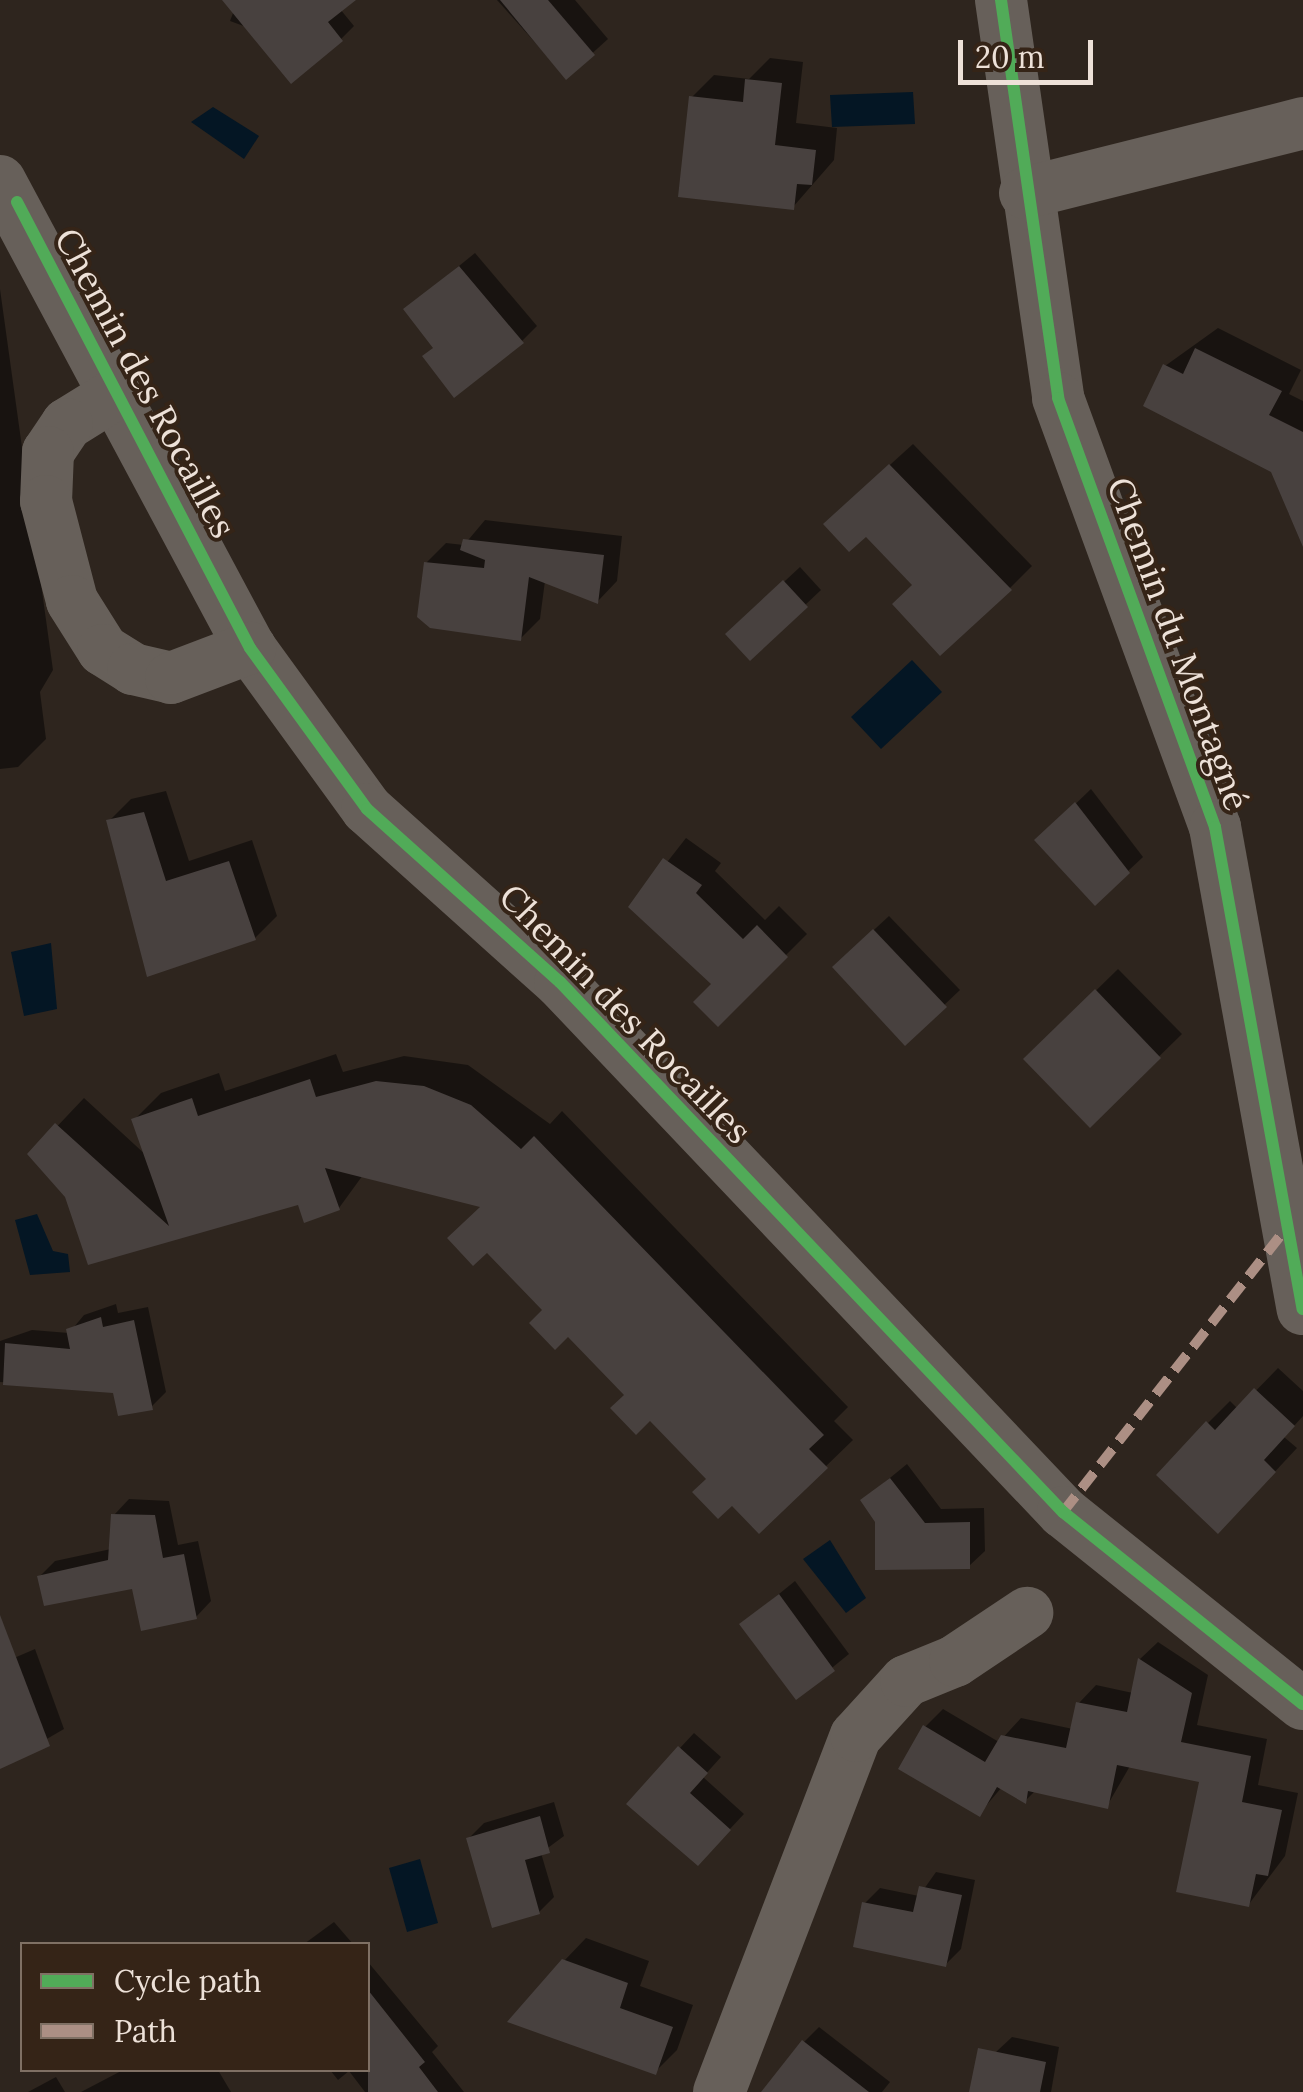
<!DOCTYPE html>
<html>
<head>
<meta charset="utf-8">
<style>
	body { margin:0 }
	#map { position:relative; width:1303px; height:2092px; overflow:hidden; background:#2e251e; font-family:Lora,serif }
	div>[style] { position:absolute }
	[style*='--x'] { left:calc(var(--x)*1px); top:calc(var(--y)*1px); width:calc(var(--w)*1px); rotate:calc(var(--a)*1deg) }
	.water>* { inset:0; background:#041624 }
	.shadow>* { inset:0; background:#0007 }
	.building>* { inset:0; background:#48413f }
	.minor>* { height:52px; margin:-26px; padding:0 26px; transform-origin:26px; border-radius:26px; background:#67605a }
	.quiet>* { height:10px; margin-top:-5px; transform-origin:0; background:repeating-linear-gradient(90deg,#ac8f84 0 20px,transparent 0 30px) }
	.cycleway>* { height:12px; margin:-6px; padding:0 6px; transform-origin:6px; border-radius:6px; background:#51ab58 }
	span { translate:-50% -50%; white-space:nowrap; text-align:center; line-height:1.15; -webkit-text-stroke:8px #352417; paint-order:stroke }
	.street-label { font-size:35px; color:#ede1d8 }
	.legend { position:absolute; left:20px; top:1942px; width:350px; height:130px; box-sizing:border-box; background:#352417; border:2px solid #7f7064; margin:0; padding:12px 18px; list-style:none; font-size:30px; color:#ede1d8 }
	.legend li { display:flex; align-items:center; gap:20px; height:50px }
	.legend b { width:50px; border:2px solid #7f7064 }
	.scale { position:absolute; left:958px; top:40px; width:135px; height:45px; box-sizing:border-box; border:5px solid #ede1d8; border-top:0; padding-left:12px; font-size:30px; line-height:35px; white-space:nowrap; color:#ede1d8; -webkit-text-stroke:8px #352417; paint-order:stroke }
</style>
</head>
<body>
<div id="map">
	<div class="water">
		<i style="clip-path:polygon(913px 92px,915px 124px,832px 127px,830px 95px)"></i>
		<i style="clip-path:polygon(213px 107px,259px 136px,244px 159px,191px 122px)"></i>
		<i style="clip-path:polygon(912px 660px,942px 692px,881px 749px,851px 717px)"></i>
		<i style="clip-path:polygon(51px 943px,57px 1009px,24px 1016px,11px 952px)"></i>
		<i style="clip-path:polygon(37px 1214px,53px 1251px,68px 1254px,70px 1272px,30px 1275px,15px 1220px)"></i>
		<i style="clip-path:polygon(830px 1540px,866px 1598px,846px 1613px,803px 1559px)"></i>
		<i style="clip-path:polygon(420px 1859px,438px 1923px,407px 1932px,389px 1868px)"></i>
	</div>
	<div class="shadow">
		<i style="clip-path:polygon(238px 0,351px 0,340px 9px,354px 26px,341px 39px,249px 28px,230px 21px)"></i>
		<i style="clip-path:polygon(497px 0,575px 0,608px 39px,566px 77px)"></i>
		<i style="clip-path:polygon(770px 58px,803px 62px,796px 123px,837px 128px,834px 160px,793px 207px,691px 98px,714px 75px,749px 79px)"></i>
		<i style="clip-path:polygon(475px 253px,537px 326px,522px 341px,406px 309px)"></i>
		<i style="clip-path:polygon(0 289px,53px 670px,40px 692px,46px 739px,18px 767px,0 769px)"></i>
		<i style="clip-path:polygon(1218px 328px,1301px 370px,1289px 394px,1303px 401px,1303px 509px,1289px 514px,1273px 470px,1165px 366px)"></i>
		<i style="clip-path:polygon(913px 444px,1032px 566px,1010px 588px,915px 585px,849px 502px)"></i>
		<i style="clip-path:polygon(485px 520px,622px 536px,617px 581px,598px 601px,545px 581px,540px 619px,521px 638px,426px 563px,446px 543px,464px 545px)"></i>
		<i style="clip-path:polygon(800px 567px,821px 590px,750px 657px,744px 619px)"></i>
		<i style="clip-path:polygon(1091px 789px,1143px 857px,1095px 902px,1038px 840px)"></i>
		<i style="clip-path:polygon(166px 791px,189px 861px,252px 840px,277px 916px,255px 938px,149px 973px,109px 821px,131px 799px)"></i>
		<i style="clip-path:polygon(686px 838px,721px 863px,715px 871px,765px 920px,779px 906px,807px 934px,718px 1023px,714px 984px,632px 907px)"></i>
		<i style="clip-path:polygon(889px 916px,960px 990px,905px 1042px,850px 952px)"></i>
		<i style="clip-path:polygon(1118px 969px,1182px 1034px,1090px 1124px,1026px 1059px)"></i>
		<i style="clip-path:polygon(336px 1054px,343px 1072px,404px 1056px,468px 1065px,550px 1124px,562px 1111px,848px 1407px,834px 1421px,853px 1440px,759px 1531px,546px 1309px,484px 1205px,363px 1175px,339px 1208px,300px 1202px,90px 1262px,67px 1196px,31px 1154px,84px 1098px,147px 1156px,134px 1120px,161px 1093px,219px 1073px,225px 1091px)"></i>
		<i style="clip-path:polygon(116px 1304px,118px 1313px,148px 1307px,166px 1392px,151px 1407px,115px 1390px,0 1382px,0 1341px,32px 1330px,69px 1333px,84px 1315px)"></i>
		<i style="clip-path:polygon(1278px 1368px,1303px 1391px,1303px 1416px,1284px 1437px,1297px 1448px,1241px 1508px,1208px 1423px,1230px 1401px,1238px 1409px)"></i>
		<i style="clip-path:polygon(907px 1464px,941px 1509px,984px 1508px,985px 1551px,969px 1566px,877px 1521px,863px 1500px)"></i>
		<i style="clip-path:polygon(129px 1499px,169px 1501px,178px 1545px,198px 1541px,211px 1601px,196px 1617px,134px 1586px,40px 1576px,55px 1561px,111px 1549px,114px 1515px)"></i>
		<i style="clip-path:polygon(795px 1581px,849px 1654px,796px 1697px,742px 1624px)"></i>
		<i style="clip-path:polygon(1158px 1642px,1208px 1675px,1197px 1725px,1267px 1739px,1258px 1785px,1298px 1793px,1285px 1856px,1249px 1904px,1202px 1781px,1130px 1766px,1107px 1806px,1036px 1790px,1025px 1801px,1002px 1787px,979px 1814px,925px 1727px,943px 1709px,999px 1742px,1021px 1718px,1073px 1729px,1079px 1703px,1096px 1685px,1133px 1693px,1140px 1659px)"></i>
		<i style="clip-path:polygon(35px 1649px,64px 1729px,0 1766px,0 1664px)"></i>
		<i style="clip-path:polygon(694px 1733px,721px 1757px,703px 1777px,744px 1814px,698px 1863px,680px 1748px)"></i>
		<i style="clip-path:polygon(554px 1802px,564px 1836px,541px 1853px,554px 1897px,539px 1912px,469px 1838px,484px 1823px)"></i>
		<i style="clip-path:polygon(936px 1872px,975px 1880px,961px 1949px,946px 1964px,865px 1903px,880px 1888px,919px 1896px)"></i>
		<i style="clip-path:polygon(334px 1922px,353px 1944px,304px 1944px)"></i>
		<i style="clip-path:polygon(586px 1938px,649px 1961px,640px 1986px,693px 2005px,677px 2050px,655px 2072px,564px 1961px)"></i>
		<i style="clip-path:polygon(368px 1962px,438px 2046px,432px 2052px,464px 2092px,365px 2092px,349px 2071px,338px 2080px,330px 2070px,368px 2070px)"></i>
		<i style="clip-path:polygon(819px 2027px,890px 2082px,882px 2092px,796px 2092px,804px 2042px)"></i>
		<i style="clip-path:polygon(1012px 2037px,1059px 2047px,1051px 2092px,989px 2092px,996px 2052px)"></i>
		<i style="clip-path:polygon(123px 2070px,218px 2070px,231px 2092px,81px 2092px)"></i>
		<i style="clip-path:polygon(56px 2077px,65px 2092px,28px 2092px)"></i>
	</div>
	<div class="building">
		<i style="clip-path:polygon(222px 0,356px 0,328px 22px,343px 41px,291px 84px)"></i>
		<i style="clip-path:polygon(500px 0,548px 0,595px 55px,566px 80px)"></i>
		<i style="clip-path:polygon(745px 79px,782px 83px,775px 145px,816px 150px,812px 185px,797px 184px,794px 210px,678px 197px,689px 96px,743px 102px)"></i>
		<i style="clip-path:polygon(459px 266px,524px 343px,454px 398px,422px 356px,433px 348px,403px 309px)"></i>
		<i style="clip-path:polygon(1195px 348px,1282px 391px,1269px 415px,1303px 432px,1303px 547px,1271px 472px,1143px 406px,1163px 364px,1183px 374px)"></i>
		<i style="clip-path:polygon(889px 464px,1012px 590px,940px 656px,892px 604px,912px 585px,866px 537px,849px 552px,823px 524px)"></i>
		<i style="clip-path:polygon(463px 539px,604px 555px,598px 604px,529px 577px,521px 641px,430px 628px,417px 617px,424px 562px,484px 568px,485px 560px,460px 550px)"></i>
		<i style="clip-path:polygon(783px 580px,808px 607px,750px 661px,725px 634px)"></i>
		<i style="clip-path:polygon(1075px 802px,1130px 873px,1095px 906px,1034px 840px)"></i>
		<i style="clip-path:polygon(144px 812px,166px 881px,229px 861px,256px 940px,147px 977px,106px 820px)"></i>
		<i style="clip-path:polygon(663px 858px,702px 885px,696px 893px,743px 939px,757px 925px,788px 957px,718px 1027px,693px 1002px,711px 984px,628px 907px)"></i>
		<i style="clip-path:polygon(873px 929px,947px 1007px,905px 1046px,832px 967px)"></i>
		<i style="clip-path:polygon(1095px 989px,1161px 1058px,1090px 1128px,1023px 1059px)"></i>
		<i style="clip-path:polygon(310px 1079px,316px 1097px,376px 1081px,424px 1086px,471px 1105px,521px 1149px,534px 1136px,824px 1435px,809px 1449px,828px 1468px,759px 1534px,732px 1506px,718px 1519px,692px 1492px,706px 1479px,650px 1421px,636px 1435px,610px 1408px,624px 1395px,568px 1337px,555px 1350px,529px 1323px,542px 1310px,487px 1253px,473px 1266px,447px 1238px,480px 1207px,325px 1168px,340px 1210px,304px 1223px,298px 1205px,88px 1265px,65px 1197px,27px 1154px,55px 1123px,169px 1226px,131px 1119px,192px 1098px,198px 1116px)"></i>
		<i style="clip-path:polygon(101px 1317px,103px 1327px,134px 1320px,153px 1410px,118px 1416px,113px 1393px,3px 1385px,5px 1343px,70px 1349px,66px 1329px)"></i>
		<i style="clip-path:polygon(1254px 1388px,1295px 1426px,1264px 1460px,1276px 1472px,1218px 1534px,1156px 1475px,1206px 1421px,1215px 1430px)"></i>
		<i style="clip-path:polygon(890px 1478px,925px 1523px,970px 1522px,970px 1569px,875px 1570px,875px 1522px,860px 1500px)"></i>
		<i style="clip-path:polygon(111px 1514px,155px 1515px,163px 1558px,184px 1554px,197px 1619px,141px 1631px,132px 1589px,44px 1606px,37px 1576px,108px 1560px)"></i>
		<i style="clip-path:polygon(779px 1594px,835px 1671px,796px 1700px,739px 1624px)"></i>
		<i style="clip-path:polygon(0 1615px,50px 1746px,0 1769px)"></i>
		<i style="clip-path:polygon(1138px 1658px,1192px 1693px,1181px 1742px,1251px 1756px,1242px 1802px,1282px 1810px,1268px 1876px,1256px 1874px,1249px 1907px,1176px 1892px,1199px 1782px,1117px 1765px,1108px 1809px,1028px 1791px,1026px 1804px,997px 1787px,980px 1817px,898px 1769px,923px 1725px,985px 1762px,1001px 1735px,1066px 1748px,1076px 1702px,1127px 1712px)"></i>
		<i style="clip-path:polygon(678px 1746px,708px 1773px,690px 1793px,731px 1830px,698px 1866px,626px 1804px)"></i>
		<i style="clip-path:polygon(540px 1816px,550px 1853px,525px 1860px,540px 1914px,492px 1928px,466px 1838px)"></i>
		<i style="clip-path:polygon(919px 1886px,962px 1895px,946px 1967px,853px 1947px,862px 1902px,913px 1912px)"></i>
		<i style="clip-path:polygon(562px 1959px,628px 1983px,620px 2008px,673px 2027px,656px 2075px,507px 2022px)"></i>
		<i style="clip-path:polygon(368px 1990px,425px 2062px,419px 2067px,438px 2092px,368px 2092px)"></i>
		<i style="clip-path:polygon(802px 2040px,869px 2092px,761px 2092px)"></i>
		<i style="clip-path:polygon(978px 2048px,1046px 2062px,1040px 2092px,969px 2092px)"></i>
	</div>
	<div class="minor">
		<i style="--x:1001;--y:0;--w:402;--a:81.8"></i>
		<i style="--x:1058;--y:398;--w:457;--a:69.9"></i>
		<i style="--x:1215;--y:827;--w:490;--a:79.7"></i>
		<i style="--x:0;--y:181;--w:530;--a:61.84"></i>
		<i style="--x:250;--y:648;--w:199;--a:54"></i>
		<i style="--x:367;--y:809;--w:259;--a:41.9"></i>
		<i style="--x:560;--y:982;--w:731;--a:46.5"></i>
		<i style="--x:1063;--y:1512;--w:307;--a:38.7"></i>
		<i style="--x:1025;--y:193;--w:287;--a:-14.1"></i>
		<i style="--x:117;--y:393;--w:59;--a:148.2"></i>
		<i style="--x:67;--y:424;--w:34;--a:124"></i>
		<i style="--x:48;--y:452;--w:49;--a:92.3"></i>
		<i style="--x:46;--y:501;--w:103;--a:75.4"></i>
		<i style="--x:72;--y:601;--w:58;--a:57.7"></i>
		<i style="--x:103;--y:650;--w:36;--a:32"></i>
		<i style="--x:133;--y:669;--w:39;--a:13"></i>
		<i style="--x:171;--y:678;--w:85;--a:-20.8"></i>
		<i style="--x:719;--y:2092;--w:381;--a:-69"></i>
		<i style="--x:856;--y:1736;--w:74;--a:-47.7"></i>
		<i style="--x:906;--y:1681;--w:53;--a:-22.2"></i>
		<i style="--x:955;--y:1661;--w:87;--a:-33.7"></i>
	</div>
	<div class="quiet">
		<i style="--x:1063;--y:1512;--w:364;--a:-51.8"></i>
	</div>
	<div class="cycleway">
		<i style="--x:1001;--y:0;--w:402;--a:81.8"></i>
		<i style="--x:1058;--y:398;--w:457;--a:69.9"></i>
		<i style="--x:1215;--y:827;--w:490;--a:79.7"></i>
		<i style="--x:17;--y:202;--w:503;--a:62.42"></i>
		<i style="--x:250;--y:648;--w:199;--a:54"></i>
		<i style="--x:367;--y:809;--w:259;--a:41.9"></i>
		<i style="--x:560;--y:982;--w:731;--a:46.5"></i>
		<i style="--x:1063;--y:1512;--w:307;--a:38.7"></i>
	</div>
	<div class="street-label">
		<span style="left:145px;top:383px;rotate:62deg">Chemin des Rocailles</span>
		<span style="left:1178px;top:644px;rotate:70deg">Chemin du Montagné</span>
		<span style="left:625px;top:1014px;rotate:46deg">Chemin des Rocailles</span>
	</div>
	<ul class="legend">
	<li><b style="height:12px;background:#51ab58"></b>Cycle path</li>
	<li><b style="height:12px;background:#ac8f84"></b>Path</li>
	</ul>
	<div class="scale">20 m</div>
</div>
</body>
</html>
